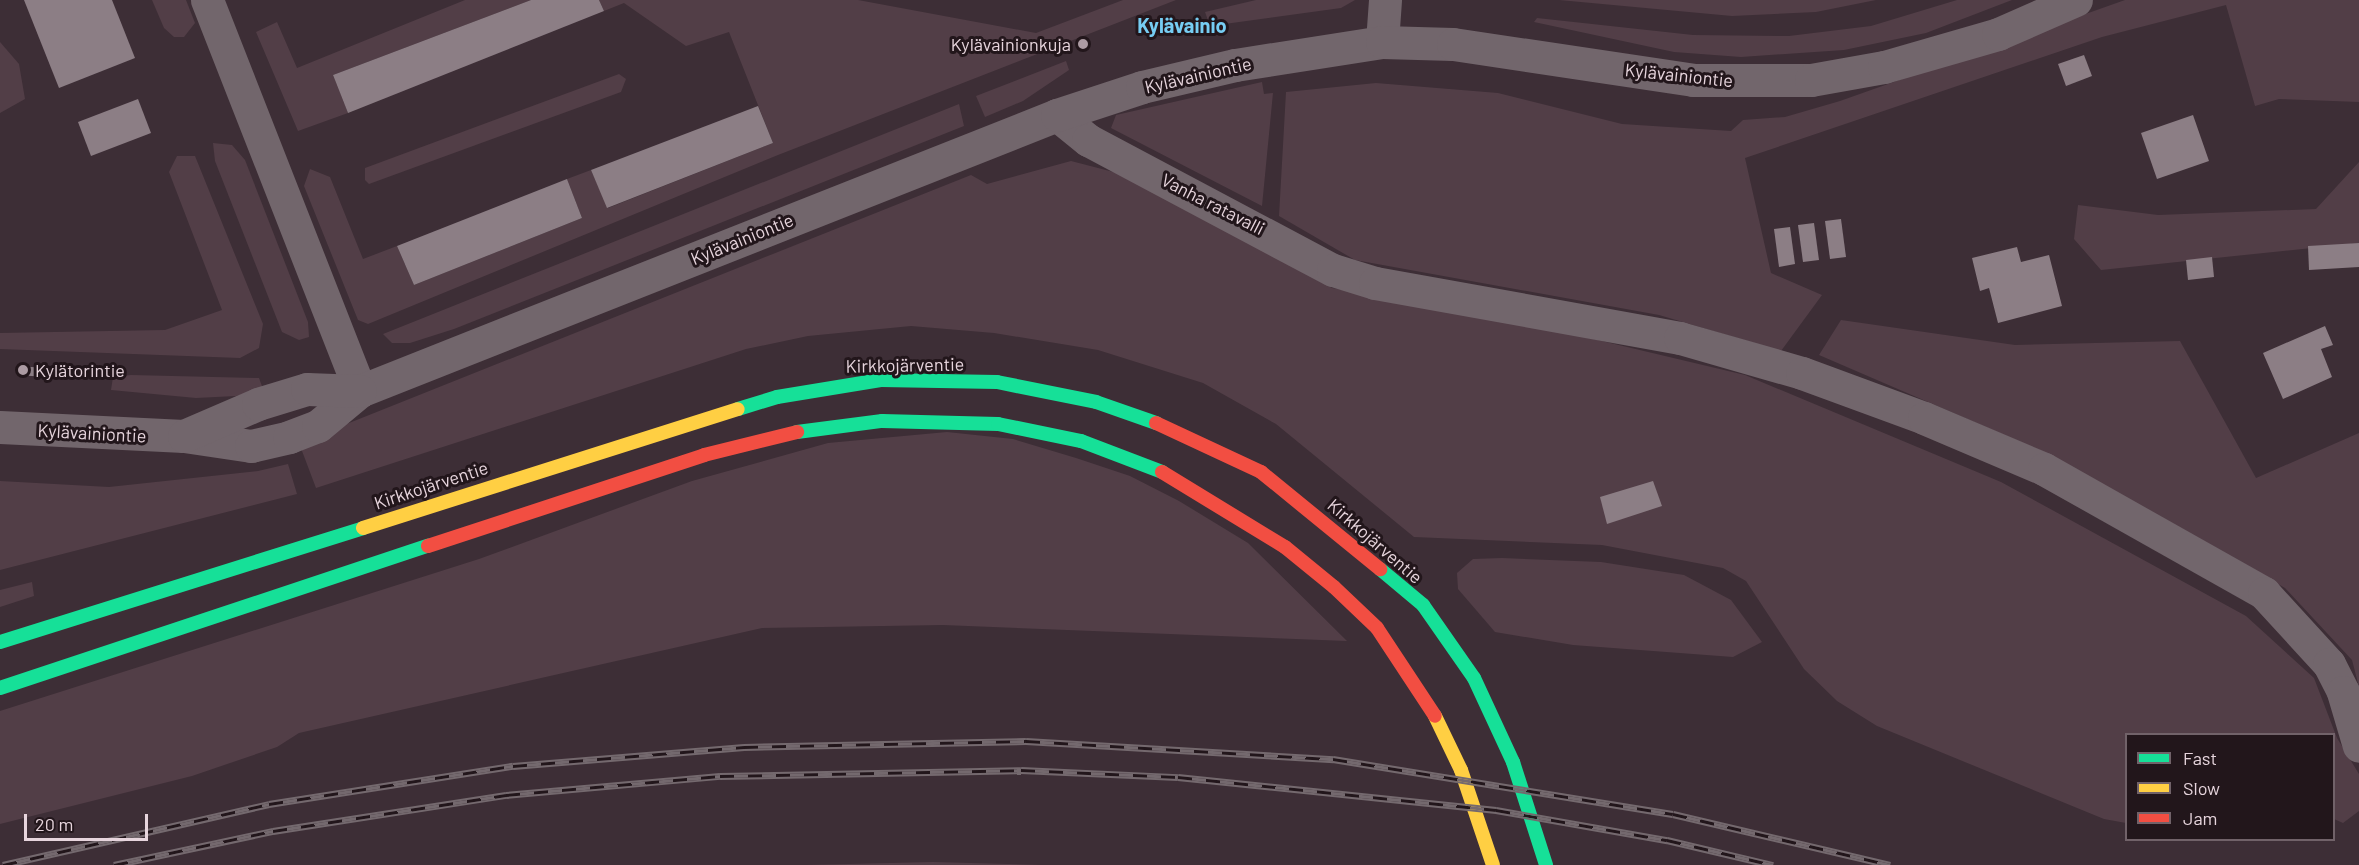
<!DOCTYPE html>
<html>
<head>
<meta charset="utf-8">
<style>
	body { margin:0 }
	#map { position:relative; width:2359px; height:865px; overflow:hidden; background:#3d2e36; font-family:Barlow,sans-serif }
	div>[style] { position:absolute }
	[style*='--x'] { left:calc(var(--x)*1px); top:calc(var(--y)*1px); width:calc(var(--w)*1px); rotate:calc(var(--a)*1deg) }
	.green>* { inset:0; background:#523e47 }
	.building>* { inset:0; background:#8c7e85 }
	.street>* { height:33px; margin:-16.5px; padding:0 16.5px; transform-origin:16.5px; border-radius:16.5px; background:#72666c }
	.fast>* { height:14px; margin:-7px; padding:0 7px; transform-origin:7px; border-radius:7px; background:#16e098 }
	.slow>* { height:14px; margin:-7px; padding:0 7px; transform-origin:7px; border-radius:7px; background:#ffcf43 }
	.jam>* { height:14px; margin:-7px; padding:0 7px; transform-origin:7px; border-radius:7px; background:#f24e42 }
	.rail>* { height:7px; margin-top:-3.5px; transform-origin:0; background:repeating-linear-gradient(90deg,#22161b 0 14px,#74696e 0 28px); box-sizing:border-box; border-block:2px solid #74696e }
	.dots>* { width:16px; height:16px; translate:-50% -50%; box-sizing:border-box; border:3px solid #22161b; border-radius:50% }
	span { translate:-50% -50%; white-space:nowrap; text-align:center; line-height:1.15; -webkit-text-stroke:6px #22161b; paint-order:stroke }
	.poi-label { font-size:18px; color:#e7d5dd }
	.right { translate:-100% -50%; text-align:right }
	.left { translate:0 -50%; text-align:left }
	.street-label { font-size:18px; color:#e7d5dd }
	.neighbourhood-label { font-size:20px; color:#76cdf3; font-weight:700 }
	.legend { position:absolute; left:2125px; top:733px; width:210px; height:108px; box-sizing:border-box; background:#22161b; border:2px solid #716269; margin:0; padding:8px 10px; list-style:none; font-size:18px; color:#e7d5dd }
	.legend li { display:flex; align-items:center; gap:12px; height:30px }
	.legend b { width:30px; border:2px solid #716269 }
	.scale { position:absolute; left:24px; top:814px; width:124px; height:27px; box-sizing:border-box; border:3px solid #e7d5dd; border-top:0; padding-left:8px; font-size:18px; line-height:21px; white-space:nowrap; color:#e7d5dd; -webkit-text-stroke:4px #22161b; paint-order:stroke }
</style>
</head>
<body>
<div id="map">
	<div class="green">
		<i style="clip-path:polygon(152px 0,186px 0,195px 23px,184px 37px,174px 37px,164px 28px)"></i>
		<i style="clip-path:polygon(465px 0,531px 0,333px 75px,348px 113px,298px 131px,256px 32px,277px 22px,297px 68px)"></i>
		<i style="clip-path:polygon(599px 0,858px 0,1036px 33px,1123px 0,1176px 0,778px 155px,368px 324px,358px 320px,304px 186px,310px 169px,330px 177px,363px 259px,397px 246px,414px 285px,582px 218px,567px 179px,591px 170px,608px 208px,773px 143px,729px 32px,686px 46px,624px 3px,604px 11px)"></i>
		<i style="clip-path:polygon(1256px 0,1355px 0,1341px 8px,1210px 26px,1205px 12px)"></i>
		<i style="clip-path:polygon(1559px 0,1876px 0,1816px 12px,1732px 16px)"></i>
		<i style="clip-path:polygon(1957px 0,2012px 0,1926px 33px,1844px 50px,1741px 57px,1674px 52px,1534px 22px,1537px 18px,1693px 35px,1789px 36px,1871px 26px)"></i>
		<i style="clip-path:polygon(2125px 0,2359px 0,2359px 102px,2279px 99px,2255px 106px,2226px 5px,2102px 37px,1745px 158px,1771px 273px,1822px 295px,1781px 351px,1659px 315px,1355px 260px,1279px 216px,1286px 92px,1376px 83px,1498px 93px,1622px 124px,1731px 131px,1743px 120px,1785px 117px,1840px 101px)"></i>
		<i style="clip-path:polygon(0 42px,19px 64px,25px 99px,0 113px)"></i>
		<i style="clip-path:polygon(1066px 61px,1069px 70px,1023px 101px,985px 117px,976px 96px)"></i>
		<i style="clip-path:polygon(619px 74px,626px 79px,621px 92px,369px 184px,365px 180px,365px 168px)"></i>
		<i style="clip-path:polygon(1262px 82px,1264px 94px,1273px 93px,1262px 206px,1111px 128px,1116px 115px)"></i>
		<i style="clip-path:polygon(959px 104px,964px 126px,454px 329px,410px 343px,392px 343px,383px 334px)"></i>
		<i style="clip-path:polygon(213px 143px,232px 145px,245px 160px,308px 322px,309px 337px,299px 340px,282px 332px,215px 161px)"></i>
		<i style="clip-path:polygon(177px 156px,195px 156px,263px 324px,259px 348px,240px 358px,0 349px,0 333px,165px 330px,222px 310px,169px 172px)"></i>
		<i style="clip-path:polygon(1071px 161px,1125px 175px,1332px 288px,1484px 313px,1745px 375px,2001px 482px,2246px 616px,2314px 678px,2337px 738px,2359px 774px,2359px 811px,2343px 823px,2334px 819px,2334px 734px,2126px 734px,2126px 823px,2104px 819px,1877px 726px,1837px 701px,1804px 669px,1746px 581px,1723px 568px,1602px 545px,1414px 537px,1276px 424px,1203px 383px,1098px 350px,994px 333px,911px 326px,808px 336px,746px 349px,316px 488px,299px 443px,971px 175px,987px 184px)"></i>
		<i style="clip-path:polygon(2359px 162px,2359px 243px,2101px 270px,2074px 239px,2078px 205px,2158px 215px,2316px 209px)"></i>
		<i style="clip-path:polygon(1841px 320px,2015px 345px,2180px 341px,2256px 478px,2359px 433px,2359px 687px,2352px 660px,2285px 588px,2044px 452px,1819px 355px)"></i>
		<i style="clip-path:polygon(131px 375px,259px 378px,263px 389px,236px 396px,196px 398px,111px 390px,113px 377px)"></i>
		<i style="clip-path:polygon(947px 432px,1013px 439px,1076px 458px,1130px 476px,1179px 501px,1248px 543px,1347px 641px,943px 625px,762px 628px,299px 733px,277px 747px,192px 776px,0 824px,0 711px,479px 559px,692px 481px,828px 443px)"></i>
		<i style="clip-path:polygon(288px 464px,297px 494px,0 570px,0 481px,109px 487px,258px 471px)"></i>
		<i style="clip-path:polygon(1502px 558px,1601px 562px,1684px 575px,1731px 600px,1762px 642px,1733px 657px,1573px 645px,1495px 632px,1458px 589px,1457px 573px,1473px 559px)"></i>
		<i style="clip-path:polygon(32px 582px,34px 596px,0 607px,0 590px)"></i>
		<i style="clip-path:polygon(933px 862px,1042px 865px,802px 865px,806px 865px)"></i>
	</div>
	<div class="building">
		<i style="clip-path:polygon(24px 0,112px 0,135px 58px,59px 88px)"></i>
		<i style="clip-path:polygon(531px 0,599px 0,604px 11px,348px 113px,333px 75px)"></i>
		<i style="clip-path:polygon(2084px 55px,2092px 76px,2066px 86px,2058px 64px)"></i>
		<i style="clip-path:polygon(138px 99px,151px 133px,91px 156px,78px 122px)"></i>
		<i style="clip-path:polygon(758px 106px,773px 143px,607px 208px,591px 170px)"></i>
		<i style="clip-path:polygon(2193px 115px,2209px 161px,2157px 179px,2141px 133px)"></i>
		<i style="clip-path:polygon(567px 179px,582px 218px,414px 285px,397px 246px)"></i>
		<i style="clip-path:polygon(1841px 219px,1846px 257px,1830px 259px,1825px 221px)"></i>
		<i style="clip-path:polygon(1814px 223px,1819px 260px,1803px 262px,1798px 225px)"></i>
		<i style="clip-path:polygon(1790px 227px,1795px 264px,1779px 267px,1774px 229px)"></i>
		<i style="clip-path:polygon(2359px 243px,2359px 267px,2309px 270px,2308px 246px)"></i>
		<i style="clip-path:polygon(2017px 247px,2021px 262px,2049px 255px,2062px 306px,1998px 323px,1989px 288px,1980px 291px,1972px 258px)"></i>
		<i style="clip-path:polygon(2212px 257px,2214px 277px,2188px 280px,2186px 260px)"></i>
		<i style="clip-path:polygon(2325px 326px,2333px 345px,2321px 349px,2332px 377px,2283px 399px,2263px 353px)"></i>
		<i style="clip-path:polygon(18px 366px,45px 368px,45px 377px,18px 375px)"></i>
		<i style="clip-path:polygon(1653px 481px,1662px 506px,1607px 524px,1600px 497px)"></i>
	</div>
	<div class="street">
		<i style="--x:207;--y:0;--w:420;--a:68.6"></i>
		<i style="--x:1382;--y:42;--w:42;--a:-85.9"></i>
		<i style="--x:1057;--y:115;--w:40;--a:39"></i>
		<i style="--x:1088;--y:140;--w:277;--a:28"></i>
		<i style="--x:1333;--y:270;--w:44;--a:17.2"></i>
		<i style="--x:1375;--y:283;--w:310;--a:10.2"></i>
		<i style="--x:1680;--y:338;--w:127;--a:16"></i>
		<i style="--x:1802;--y:373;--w:130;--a:20.2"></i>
		<i style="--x:1924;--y:418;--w:130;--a:23"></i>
		<i style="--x:2044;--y:469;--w:253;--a:29.4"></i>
		<i style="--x:2264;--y:593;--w:96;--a:47.5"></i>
		<i style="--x:2329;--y:664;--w:31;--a:63"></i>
		<i style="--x:2343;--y:692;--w:56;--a:73.5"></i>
		<i style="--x:0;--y:427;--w:184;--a:2.8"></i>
		<i style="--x:184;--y:436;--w:68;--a:8.5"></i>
		<i style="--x:251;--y:446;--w:39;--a:-13"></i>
		<i style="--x:289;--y:437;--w:31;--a:-21"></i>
		<i style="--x:318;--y:426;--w:55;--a:-39.8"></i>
		<i style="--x:360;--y:391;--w:750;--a:-21.6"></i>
		<i style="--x:1057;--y:115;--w:89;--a:-18.2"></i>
		<i style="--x:1142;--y:87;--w:96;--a:-13.3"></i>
		<i style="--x:1235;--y:65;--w:149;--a:-8.9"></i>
		<i style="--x:1382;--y:42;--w:71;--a:1.6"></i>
		<i style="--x:1453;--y:44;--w:243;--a:8.5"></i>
		<i style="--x:1693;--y:80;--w:118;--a:0"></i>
		<i style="--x:1811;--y:80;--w:74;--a:-10.1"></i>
		<i style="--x:1884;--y:67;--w:119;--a:-16.1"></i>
		<i style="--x:1998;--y:34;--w:85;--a:-23.6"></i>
		<i style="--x:184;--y:436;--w:81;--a:-23.4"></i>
		<i style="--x:258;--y:404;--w:51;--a:-17"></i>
		<i style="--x:307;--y:389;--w:53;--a:2.2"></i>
	</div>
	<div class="fast">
		<i style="--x:738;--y:409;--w:41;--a:-17.1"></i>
		<i style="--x:777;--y:397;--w:105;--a:-9.3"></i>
		<i style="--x:881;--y:380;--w:116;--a:1"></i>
		<i style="--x:997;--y:382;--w:101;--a:11.4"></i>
		<i style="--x:1096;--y:402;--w:64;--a:19.3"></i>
		<i style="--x:797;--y:432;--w:86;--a:-7.4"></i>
		<i style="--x:882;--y:421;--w:116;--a:1.5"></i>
		<i style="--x:998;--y:424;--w:85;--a:11.6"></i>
		<i style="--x:1081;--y:441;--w:87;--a:20.9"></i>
		<i style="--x:1380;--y:569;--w:56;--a:39.9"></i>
		<i style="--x:1423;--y:605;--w:89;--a:55.1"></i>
		<i style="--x:1474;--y:678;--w:93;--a:65.1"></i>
		<i style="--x:1513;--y:762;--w:108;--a:72.2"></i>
		<i style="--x:0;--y:642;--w:380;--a:-17.4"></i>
		<i style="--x:0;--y:688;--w:451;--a:-18.4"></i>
	</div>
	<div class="slow">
		<i style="--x:363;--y:528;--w:393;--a:-17.6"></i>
		<i style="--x:1435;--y:716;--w:60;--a:64.3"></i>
		<i style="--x:1461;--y:770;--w:100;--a:71.4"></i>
	</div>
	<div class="jam">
		<i style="--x:1156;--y:423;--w:116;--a:25"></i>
		<i style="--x:1261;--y:472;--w:154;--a:39.2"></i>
		<i style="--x:1162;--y:472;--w:144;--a:31.4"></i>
		<i style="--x:1285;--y:547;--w:63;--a:39.2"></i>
		<i style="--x:1334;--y:587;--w:59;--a:43.6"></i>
		<i style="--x:1377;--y:628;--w:105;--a:56.6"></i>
		<i style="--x:428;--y:546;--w:291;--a:-18.2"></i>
		<i style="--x:704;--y:455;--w:96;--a:-13.9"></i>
	</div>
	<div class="rail">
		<i style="--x:3;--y:865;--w:273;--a:-12.9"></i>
		<i style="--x:269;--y:804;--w:247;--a:-8.9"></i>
		<i style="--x:513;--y:766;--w:232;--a:-4.7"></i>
		<i style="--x:744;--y:747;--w:282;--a:-1.2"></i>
		<i style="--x:1026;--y:741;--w:308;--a:3.4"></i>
		<i style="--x:1333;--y:759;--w:344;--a:9.2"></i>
		<i style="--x:1673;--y:814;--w:223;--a:13.2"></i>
		<i style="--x:114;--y:865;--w:163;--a:-12.1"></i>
		<i style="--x:273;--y:831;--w:236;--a:-8.8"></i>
		<i style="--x:506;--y:795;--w:215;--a:-5.1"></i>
		<i style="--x:720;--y:776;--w:301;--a:-1.1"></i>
		<i style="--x:1021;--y:770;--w:157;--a:2.6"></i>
		<i style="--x:1178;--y:777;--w:320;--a:5.9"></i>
		<i style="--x:1496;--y:810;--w:174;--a:10"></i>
		<i style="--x:1667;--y:840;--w:109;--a:13.3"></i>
	</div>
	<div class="dots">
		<i style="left:1083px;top:44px;background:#ac9ba3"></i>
		<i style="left:23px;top:370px;background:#ac9ba3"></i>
	</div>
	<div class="poi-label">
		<span class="right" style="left:1071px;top:44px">Kylävainionkuja</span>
		<span class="left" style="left:35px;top:370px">Kylätorintie</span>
	</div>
	<div class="street-label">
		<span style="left:1198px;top:75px;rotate:-13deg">Kylävainiontie</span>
		<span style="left:1679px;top:75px;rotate:6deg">Kylävainiontie</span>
		<span style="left:1213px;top:204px;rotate:27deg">Vanha ratavalli</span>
		<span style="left:742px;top:239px;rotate:-22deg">Kylävainiontie</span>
		<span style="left:905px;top:365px;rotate:-1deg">Kirkkojärventie</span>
		<span style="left:92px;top:433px;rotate:3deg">Kylävainiontie</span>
		<span style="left:431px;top:485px;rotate:-18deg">Kirkkojärventie</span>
		<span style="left:1375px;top:541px;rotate:41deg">Kirkkojärventie</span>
	</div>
	<div class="neighbourhood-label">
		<span style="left:1182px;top:25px">Kylävainio</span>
	</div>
	<ul class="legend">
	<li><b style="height:8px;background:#16e098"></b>Fast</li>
	<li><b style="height:8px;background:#ffcf43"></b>Slow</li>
	<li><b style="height:8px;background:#f24e42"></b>Jam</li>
	</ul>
	<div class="scale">20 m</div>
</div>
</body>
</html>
